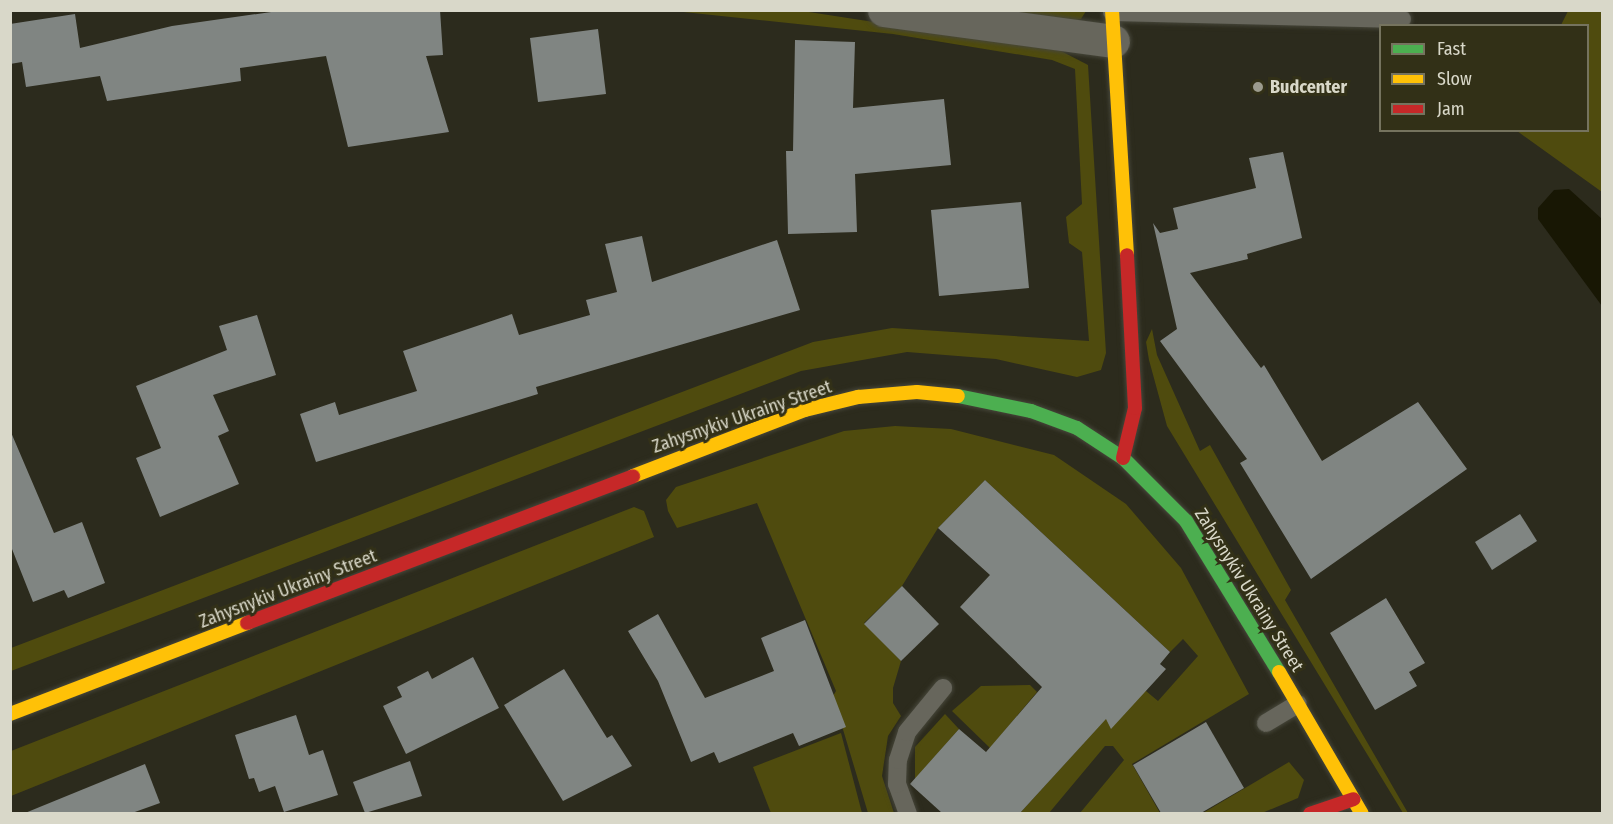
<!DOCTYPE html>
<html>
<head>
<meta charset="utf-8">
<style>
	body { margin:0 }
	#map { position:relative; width:1613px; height:824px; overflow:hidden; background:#2c2b1d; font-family:"Fira Sans Condensed",sans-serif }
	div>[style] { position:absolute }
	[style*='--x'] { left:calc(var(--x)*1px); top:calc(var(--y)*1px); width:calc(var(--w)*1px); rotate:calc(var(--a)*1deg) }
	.green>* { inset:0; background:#4f4b0e }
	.water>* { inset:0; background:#181704 }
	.building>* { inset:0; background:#808582 }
	.roads { filter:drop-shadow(0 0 2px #46463a) drop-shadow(0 0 2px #46463a) }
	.lane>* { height:18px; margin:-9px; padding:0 9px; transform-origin:9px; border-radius:9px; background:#67665c }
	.street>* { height:33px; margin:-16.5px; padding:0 16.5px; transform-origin:16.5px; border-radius:16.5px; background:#67665c }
	.fast>* { height:14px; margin:-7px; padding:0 7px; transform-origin:7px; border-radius:7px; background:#4caf50 }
	.slow>* { height:14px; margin:-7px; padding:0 7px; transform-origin:7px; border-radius:7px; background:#ffc107 }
	.jam>* { height:14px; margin:-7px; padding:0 7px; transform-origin:7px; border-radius:7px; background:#c62828 }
	.dots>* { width:16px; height:16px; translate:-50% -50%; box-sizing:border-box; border:3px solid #323017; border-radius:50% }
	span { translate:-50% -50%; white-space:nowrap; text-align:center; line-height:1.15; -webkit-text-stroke:6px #323017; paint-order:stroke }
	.poi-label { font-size:18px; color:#d9d8c9; font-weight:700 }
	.left { translate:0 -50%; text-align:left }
	.street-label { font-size:18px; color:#d9d8c9 }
	.frame { position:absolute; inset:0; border:12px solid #d9d8c9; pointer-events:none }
	.legend { position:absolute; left:1379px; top:24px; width:210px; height:108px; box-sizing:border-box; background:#323017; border:2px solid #75735e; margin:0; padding:8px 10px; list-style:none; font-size:18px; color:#d9d8c9 }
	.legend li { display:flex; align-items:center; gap:12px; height:30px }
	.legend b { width:30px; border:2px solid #75735e }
</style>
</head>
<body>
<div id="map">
	<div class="green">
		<i style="clip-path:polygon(796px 10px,1061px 51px,1088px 65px,1106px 353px,1101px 370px,1077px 377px,996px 359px,907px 352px,801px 371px,11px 671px,11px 648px,813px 342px,892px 328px,1089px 341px,1082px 252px,1069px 243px,1066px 217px,1082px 204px,1075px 69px,1052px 60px,893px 34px,674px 11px)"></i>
		<i style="clip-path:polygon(979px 11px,1086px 11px,1081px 19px,1069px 22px)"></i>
		<i style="clip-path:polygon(1568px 11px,1602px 11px,1602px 192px,1517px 131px,1588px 130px,1588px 26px,1561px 25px)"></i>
		<i style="clip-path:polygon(1152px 329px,1157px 355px,1200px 451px,1210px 445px,1291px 590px,1285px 600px,1408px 813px,1403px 813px,1167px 426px,1149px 360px,1146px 342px)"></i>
		<i style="clip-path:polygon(895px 426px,951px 429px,1054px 455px,1126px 504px,1181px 568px,1249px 694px,1132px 764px,1160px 813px,1080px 813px,1124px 760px,1113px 746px,1105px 746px,1049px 813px,1020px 813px,1131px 691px,1146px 691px,1158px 701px,1198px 656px,1183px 639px,1170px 652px,985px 480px,938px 528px,902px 586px,864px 623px,901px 661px,893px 688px,893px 703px,901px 716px,888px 736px,882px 776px,894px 813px,868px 813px,833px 696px,836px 691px,757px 503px,677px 528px,668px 511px,666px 500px,676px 487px,844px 431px)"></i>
		<i style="clip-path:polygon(634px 507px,644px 511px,654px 537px,11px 796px,11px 751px)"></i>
		<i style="clip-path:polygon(1030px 685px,1037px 692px,990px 748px,952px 711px,981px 686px)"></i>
		<i style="clip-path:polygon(945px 714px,959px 729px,915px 779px,915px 747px)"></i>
		<i style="clip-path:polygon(841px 733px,862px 813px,771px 813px,753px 767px)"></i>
		<i style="clip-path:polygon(1289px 762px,1304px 780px,1298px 798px,1262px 813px,1203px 813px)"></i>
	</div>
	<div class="water">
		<i style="clip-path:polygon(1569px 189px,1602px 219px,1602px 306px,1538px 219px,1538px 208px,1554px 190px)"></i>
	</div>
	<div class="building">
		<i style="clip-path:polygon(285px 10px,440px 10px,443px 55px,426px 56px,449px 132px,348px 147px,326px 56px,240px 68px,241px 81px,107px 101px,100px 76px,26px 87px,22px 62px,10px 64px,10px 24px,75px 14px,80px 48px,172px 26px)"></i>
		<i style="clip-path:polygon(598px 29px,606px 94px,538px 102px,530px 38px)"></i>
		<i style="clip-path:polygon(795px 40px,855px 42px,853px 108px,944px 99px,951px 165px,855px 174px,857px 232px,788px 234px,786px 151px,793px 151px)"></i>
		<i style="clip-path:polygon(1283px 152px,1302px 238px,1247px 254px,1248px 259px,1190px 273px,1261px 368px,1264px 365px,1322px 461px,1418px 402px,1467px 469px,1311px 579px,1240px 463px,1247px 459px,1160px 341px,1177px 329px,1153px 223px,1160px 233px,1178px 229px,1173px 208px,1256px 188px,1249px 158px)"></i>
		<i style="clip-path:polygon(1021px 202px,1029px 288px,939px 296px,931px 210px)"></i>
		<i style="clip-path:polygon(642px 236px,652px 282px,777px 240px,800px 310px,536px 387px,538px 394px,316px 462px,300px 414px,335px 402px,339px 415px,417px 391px,403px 351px,512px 314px,519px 335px,590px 315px,586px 300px,617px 292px,605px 244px)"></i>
		<i style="clip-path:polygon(257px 315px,276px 375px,213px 395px,229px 431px,218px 436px,239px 484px,160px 517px,136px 458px,161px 448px,136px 386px,227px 350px,219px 326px)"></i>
		<i style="clip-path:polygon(10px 430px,54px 533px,82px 522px,105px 583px,68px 598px,64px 590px,33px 602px,10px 544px)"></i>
		<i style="clip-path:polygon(985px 480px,1170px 652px,1160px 664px,1166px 669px,1111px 729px,1106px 719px,1020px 813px,942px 813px,910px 784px,959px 729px,986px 752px,1042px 687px,960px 607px,990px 575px,938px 528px)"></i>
		<i style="clip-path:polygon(1520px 514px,1537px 541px,1492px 570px,1475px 542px)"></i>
		<i style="clip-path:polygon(902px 586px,939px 624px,901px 661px,864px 624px)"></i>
		<i style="clip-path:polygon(1386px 598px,1425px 663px,1409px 672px,1417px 686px,1375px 710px,1330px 633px)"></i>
		<i style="clip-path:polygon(658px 614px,705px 698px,774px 671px,761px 638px,805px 620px,846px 727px,799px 746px,793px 733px,719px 763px,714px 752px,691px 762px,658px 681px,628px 631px)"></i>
		<i style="clip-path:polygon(473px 657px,499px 708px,406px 754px,383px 706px,402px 697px,397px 687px,428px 671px,432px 679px)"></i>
		<i style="clip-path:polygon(564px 669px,607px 738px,612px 735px,632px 766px,563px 801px,504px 705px)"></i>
		<i style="clip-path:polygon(296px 715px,309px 755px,323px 750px,338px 795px,284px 812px,275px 786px,259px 792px,254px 778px,249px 779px,235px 735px)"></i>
		<i style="clip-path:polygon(1206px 722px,1244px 788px,1201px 813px,1161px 813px,1133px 765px)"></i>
		<i style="clip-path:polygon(410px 761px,422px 796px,365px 813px,353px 782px)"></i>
		<i style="clip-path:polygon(145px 764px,160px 803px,132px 813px,25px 813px)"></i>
	</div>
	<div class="roads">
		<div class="lane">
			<i style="--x:1112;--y:12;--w:290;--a:1.4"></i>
			<i style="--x:1266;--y:723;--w:37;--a:-31"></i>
			<i style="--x:908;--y:814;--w:32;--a:-110"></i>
			<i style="--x:897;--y:784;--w:24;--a:-88"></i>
			<i style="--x:898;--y:760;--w:29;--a:-72"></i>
			<i style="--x:907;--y:732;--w:57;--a:-50.7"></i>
		</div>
		<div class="street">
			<i style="--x:884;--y:10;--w:231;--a:7.7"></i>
		</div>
		<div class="fast">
			<i style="--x:958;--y:396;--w:75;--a:11.6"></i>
			<i style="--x:1031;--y:411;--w:49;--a:20.3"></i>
			<i style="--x:1077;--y:428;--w:55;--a:33.1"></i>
			<i style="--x:1123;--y:458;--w:89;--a:45"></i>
			<i style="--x:1186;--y:521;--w:177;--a:58.4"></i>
		</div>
		<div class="slow">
			<i style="--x:1112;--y:10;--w:245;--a:86.5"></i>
			<i style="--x:633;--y:476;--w:184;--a:-21"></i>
			<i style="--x:805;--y:410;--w:55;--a:-13.8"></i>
			<i style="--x:858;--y:397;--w:59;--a:-4.8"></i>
			<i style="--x:917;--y:392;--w:41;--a:5.6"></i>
			<i style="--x:1279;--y:672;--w:164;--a:59.7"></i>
			<i style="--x:10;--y:714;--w:254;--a:-21"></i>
		</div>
		<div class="jam">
			<i style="--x:1123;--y:458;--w:51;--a:-76.5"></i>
			<i style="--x:1135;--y:408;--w:153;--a:-93"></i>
			<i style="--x:247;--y:623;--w:413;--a:-20.8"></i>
			<i style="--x:1310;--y:814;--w:46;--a:-18.8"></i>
		</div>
	</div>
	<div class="dots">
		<i style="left:1258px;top:87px;background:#9c9b8d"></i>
	</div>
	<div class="poi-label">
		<span class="left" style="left:1270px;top:87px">Budcenter</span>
	</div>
	<div class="street-label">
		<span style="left:742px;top:417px;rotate:-19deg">Zahysnykiv Ukrainy Street</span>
		<span style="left:288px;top:589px;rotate:-21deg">Zahysnykiv Ukrainy Street</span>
		<span style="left:1249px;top:590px;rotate:58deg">Zahysnykiv Ukrainy Street</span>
	</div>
	<div class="frame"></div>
	<ul class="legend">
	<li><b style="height:8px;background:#4caf50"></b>Fast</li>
	<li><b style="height:8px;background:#ffc107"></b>Slow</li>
	<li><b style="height:8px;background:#c62828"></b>Jam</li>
	</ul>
</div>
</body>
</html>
